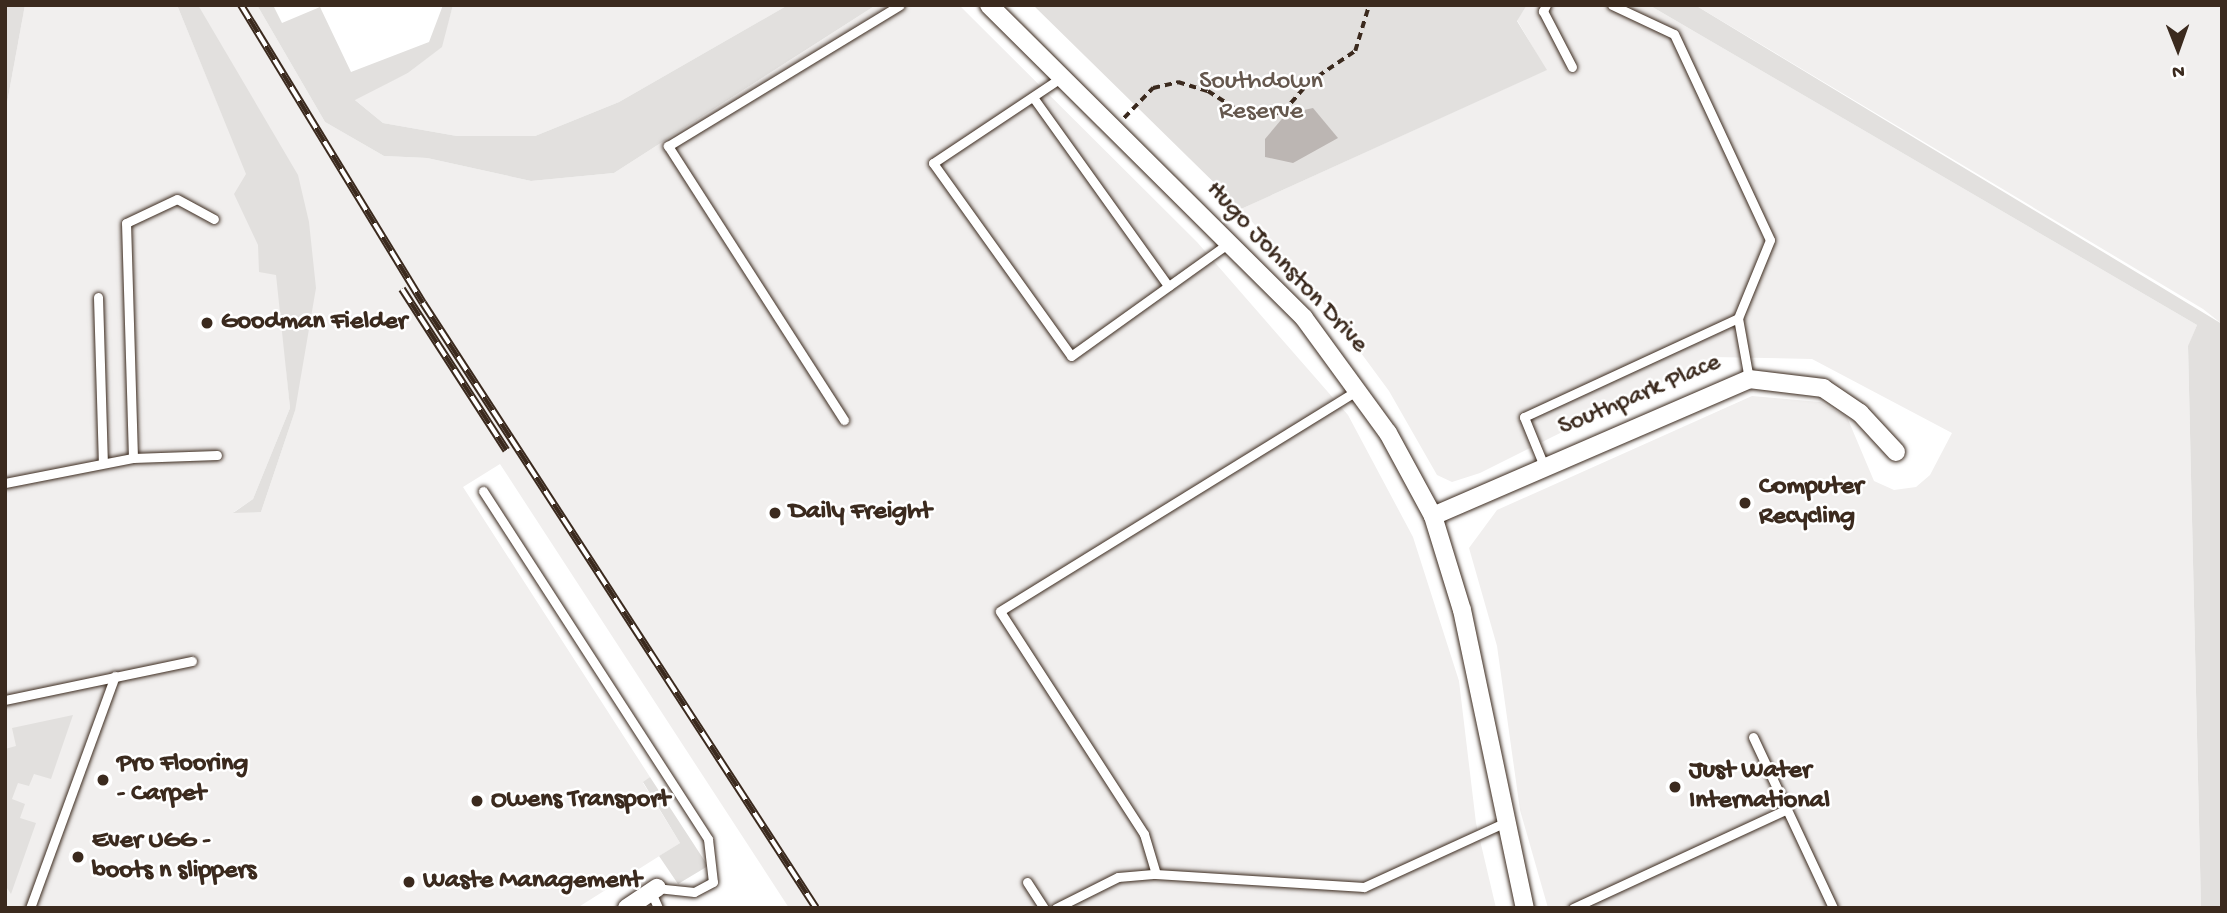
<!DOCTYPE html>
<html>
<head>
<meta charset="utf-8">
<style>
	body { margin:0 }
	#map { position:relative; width:2227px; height:913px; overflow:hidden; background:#fff; font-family:"Gochi Hand",sans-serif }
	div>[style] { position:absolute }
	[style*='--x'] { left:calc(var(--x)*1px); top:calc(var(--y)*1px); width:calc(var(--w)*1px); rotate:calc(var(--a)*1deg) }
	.built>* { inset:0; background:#f1efee }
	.green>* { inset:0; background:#e2e0de }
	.water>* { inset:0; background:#bcb6b3 }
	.path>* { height:3.5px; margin-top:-1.75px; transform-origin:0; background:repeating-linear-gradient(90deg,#3b2a1e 0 7px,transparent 0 12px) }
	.roads { filter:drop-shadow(0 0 2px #3b2a1e) drop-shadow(0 0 2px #3b2a1e) }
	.lane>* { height:9px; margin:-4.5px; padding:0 4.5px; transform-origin:4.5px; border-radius:4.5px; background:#fff }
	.street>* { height:18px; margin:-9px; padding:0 9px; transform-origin:9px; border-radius:9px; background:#fff }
	.rail>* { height:8px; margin-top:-4px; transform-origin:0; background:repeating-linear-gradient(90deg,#fff 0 16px,#3b2a1e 0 32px); box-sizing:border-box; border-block:2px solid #3b2a1e }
	.dots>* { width:19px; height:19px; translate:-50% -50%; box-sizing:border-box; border:4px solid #fff; border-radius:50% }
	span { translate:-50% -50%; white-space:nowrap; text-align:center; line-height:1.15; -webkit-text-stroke:5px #fff; paint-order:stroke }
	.park-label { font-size:26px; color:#65584e }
	.street-label { font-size:26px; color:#3b2a1e }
	.poi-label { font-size:26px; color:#3b2a1e; font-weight:700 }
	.left { translate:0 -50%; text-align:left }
	.frame { position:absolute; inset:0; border:7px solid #3b2a1e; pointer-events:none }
	.north { position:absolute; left:2143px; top:14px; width:70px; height:70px; -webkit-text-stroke:5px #fff; paint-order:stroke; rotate:179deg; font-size:19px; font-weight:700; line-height:28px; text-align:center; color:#3b2a1e }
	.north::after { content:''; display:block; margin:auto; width:24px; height:32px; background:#3b2a1e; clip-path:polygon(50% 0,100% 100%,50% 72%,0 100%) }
</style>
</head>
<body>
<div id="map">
	<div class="built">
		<i style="clip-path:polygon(evenodd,25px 5px,177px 5px,226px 124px,181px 5px,257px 5px,325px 122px,384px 156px,427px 158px,531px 181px,614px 173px,876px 5px,959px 5px,1197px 242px,1348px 415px,1413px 537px,1459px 681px,1476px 823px,1496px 908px,789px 908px,500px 464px,463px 487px,650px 777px,643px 783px,680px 843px,577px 908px,5px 908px,5px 114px,25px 5px,286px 367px,295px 411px,261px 512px,234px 512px,253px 499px,290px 408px,286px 367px)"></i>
		<i style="clip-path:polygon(453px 5px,788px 5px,619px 102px,535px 136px,457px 136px,383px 123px,354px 99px,408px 73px,441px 47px)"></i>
		<i style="clip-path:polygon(1527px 5px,1649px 5px,2197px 325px,2188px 347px,2201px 908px,1548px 908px,1520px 810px,1497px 646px,1469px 548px,1497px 510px,1752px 396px,1820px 402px,1847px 417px,1874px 481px,1894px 490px,1916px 487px,1930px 475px,1952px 433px,1812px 359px,1713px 357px,1480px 473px,1452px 482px,1437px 475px,1389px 391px,1333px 315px,1241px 209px,1546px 70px,1517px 20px)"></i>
		<i style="clip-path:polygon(1695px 5px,2222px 5px,2222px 324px,2203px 309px)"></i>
	</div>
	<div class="green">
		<i style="clip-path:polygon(5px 5px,25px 5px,5px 114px)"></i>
		<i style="clip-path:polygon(177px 5px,198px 5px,298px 175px,309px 222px,316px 288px,295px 411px,261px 512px,233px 513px,253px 499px,290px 408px,276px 275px,259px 272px,258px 245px,234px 194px,246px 174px)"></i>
		<i style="clip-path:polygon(257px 5px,273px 5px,282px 23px,320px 7px,351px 72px,429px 42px,443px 5px,453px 5px,442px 47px,408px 73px,355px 100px,383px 123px,457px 136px,535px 136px,619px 102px,788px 5px,876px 5px,614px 173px,531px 181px,427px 158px,384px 156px,325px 122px)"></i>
		<i style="clip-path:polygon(1033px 5px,1527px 5px,1517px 21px,1547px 70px,1241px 209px)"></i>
		<i style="clip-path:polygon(1649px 5px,1695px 5px,2222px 324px,2222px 908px,2201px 908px,2188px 346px,2197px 325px)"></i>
		<i style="clip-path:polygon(73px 715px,51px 779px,34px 774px,29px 786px,18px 783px,12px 799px,25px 804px,20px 818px,36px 823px,11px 894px,5px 885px,5px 749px,16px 746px,12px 728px)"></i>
		<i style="clip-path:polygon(650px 777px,708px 866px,678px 884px,659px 856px,680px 843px,643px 782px)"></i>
	</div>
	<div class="water">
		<i style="clip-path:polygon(1313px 108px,1338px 138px,1293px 163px,1265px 157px,1265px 139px,1286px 114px)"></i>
	</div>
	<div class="path">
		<i style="--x:1124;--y:118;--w:42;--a:-46"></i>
		<i style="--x:1153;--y:88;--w:26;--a:-13"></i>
		<i style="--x:1178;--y:82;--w:31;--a:17"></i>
		<i style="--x:1208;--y:91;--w:50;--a:32.7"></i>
		<i style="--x:1250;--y:118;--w:34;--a:-10"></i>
		<i style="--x:1283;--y:112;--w:38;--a:-49"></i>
		<i style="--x:1308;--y:83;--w:57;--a:-34.2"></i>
		<i style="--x:1355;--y:51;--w:48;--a:-73.1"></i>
	</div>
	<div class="roads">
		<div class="lane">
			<i style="--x:1546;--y:5;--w:7;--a:117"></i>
			<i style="--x:1543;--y:11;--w:63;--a:62.6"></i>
			<i style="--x:1612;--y:5;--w:68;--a:25.1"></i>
			<i style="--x:1674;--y:34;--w:227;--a:65"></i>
			<i style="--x:1770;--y:240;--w:84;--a:112.3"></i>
			<i style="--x:1738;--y:318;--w:62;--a:79.8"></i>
			<i style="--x:1062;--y:77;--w:155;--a:146.3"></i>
			<i style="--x:933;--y:163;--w:237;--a:54.4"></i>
			<i style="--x:1071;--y:356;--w:196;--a:-35.6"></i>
			<i style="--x:1035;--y:100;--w:229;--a:54.4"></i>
			<i style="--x:98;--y:297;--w:165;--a:88.3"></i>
			<i style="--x:844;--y:420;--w:326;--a:-122.7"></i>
			<i style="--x:668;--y:146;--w:271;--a:-31.3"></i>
			<i style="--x:133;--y:458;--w:235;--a:-91.7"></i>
			<i style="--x:126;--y:223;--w:56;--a:-25.2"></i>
			<i style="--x:177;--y:199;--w:42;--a:28.4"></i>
			<i style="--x:1544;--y:466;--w:53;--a:-112.2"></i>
			<i style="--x:1524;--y:417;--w:236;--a:-24.8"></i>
			<i style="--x:5;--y:483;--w:130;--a:-11.1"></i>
			<i style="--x:133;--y:458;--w:84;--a:-2"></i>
			<i style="--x:483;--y:491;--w:414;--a:57.1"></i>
			<i style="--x:708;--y:839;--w:43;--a:83.4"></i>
			<i style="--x:713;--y:882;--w:21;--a:152"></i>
			<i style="--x:694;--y:892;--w:37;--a:-174"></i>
			<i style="--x:5;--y:700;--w:191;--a:-11.8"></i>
			<i style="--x:1753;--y:737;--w:189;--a:64.9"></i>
			<i style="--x:1156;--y:874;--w:42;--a:-106.7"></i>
			<i style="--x:1144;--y:834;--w:265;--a:-122.9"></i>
			<i style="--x:1000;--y:611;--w:422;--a:-31.7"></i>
			<i style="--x:1027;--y:882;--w:31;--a:57"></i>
			<i style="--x:651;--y:892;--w:17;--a:66"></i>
			<i style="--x:30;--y:908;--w:247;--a:-69.9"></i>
			<i style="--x:1056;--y:908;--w:69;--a:-26.6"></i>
			<i style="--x:1118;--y:877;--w:38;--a:-5"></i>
			<i style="--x:1156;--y:874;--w:208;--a:3.6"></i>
			<i style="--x:1364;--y:887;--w:154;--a:-24.6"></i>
			<i style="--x:1573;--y:908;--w:234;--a:-24.8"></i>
		</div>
		<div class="street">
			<i style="--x:989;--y:5;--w:444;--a:44.8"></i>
			<i style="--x:1304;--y:318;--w:142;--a:53.9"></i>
			<i style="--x:1388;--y:433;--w:94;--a:61.5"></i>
			<i style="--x:1433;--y:516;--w:98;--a:72.9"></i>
			<i style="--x:1462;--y:610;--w:305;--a:78.1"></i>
			<i style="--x:1433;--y:516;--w:344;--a:-23.4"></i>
			<i style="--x:1749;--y:379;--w:75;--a:6.9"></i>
			<i style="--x:1823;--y:388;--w:45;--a:34"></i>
			<i style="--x:1860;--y:413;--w:53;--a:47.3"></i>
			<i style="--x:627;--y:908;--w:36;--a:-34"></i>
		</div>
	</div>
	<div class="rail">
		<i style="--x:241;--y:5;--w:349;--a:58.6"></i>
		<i style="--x:423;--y:303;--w:721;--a:56.99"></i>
		<i style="--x:402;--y:289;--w:192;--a:57.1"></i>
	</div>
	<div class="dots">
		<i style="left:207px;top:323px;background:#3b2a1e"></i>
		<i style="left:1745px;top:503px;background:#3b2a1e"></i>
		<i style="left:775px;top:513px;background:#3b2a1e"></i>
		<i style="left:103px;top:780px;background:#3b2a1e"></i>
		<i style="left:1675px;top:787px;background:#3b2a1e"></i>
		<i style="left:477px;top:801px;background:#3b2a1e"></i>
		<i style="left:78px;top:857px;background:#3b2a1e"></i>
		<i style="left:409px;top:882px;background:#3b2a1e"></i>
	</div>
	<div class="park-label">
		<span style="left:1261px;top:98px">Southdown<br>Reserve</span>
	</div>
	<div class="street-label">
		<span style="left:1286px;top:268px;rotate:47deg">Hugo Johnston Drive</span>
		<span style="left:1640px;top:396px;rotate:-23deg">Southpark Place</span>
	</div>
	<div class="poi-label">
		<span class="left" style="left:221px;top:323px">Goodman Fielder</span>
		<span class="left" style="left:1759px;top:503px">Computer<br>Recycling</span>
		<span class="left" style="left:789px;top:513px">Daily Freight</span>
		<span class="left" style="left:117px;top:780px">Pro Flooring<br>- Carpet</span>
		<span class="left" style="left:1689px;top:787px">Just Water<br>International</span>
		<span class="left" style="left:491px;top:801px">Owens Transport</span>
		<span class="left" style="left:92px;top:857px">Ever UGG -<br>boots n slippers</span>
		<span class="left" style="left:423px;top:882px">Waste Management</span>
	</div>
	<div class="frame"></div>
	<div class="north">N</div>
</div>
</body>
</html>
